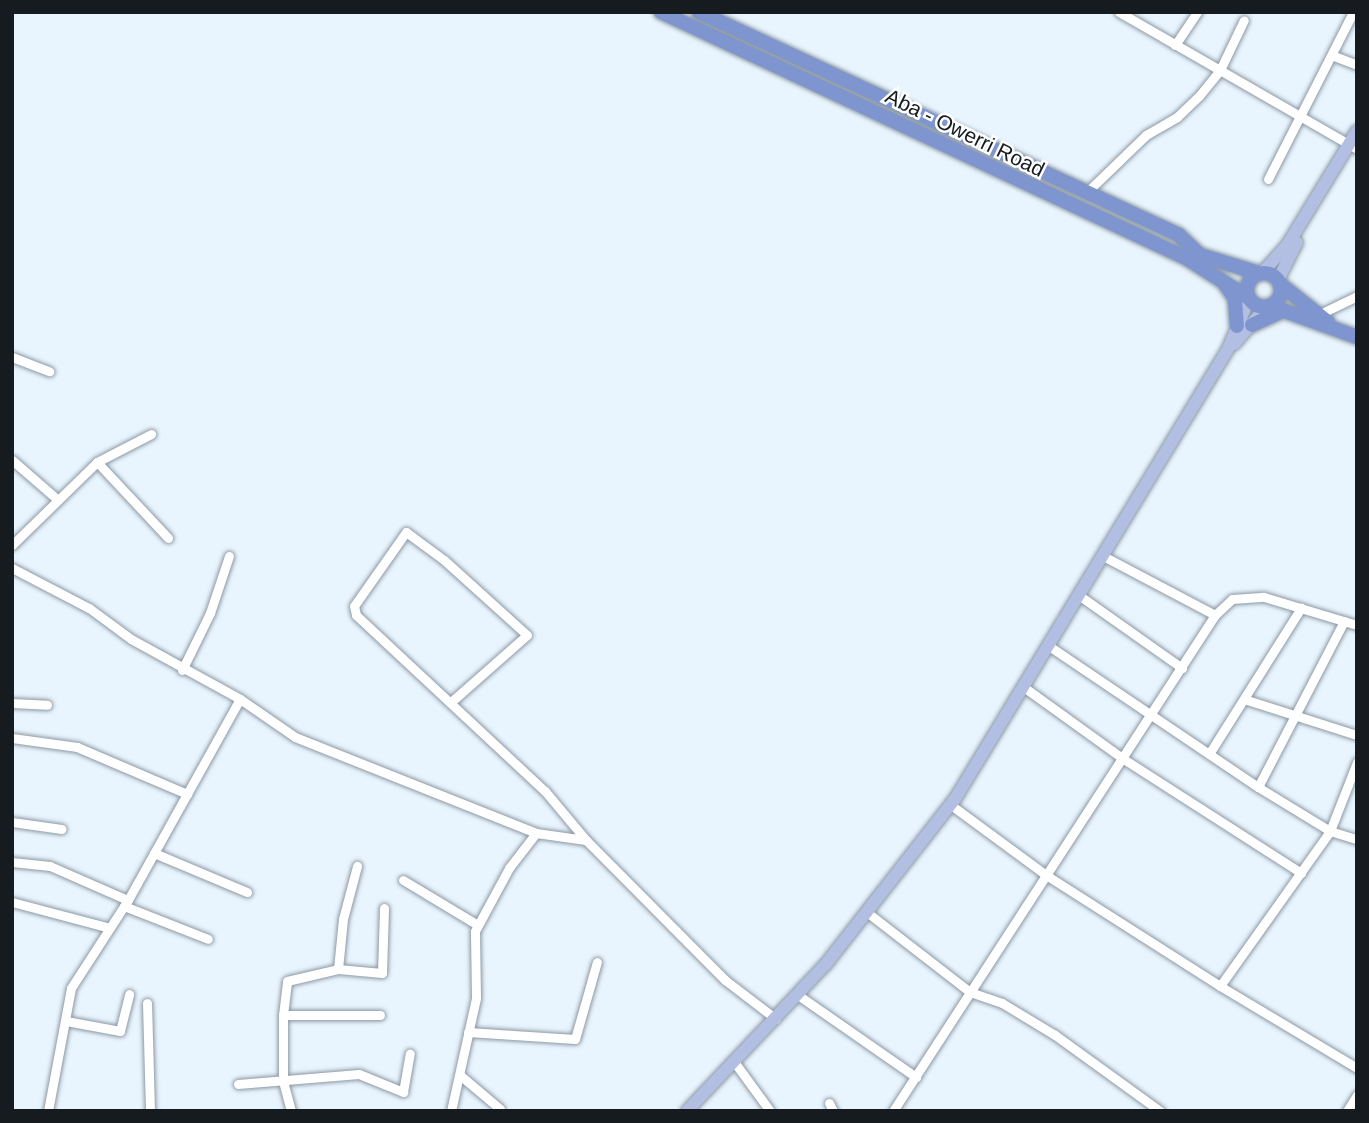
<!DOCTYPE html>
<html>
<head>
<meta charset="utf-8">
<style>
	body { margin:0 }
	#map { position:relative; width:1369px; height:1123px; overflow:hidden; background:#e9f5fe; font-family:Helvetica,sans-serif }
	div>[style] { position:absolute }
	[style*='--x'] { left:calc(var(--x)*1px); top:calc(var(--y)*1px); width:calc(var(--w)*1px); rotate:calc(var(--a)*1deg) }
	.roads { filter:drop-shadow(0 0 2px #8c99a4) drop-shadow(0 0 2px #8c99a4) }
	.minor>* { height:9px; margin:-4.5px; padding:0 4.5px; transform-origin:4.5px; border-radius:4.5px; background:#fff }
	.major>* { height:12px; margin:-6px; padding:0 6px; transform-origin:6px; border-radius:6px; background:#b2bfe3 }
	.highway>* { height:14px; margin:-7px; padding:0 7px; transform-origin:7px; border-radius:7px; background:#7e95d0 }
	.highway>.ring { margin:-7px; padding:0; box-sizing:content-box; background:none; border:14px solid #7e95d0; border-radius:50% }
	span { translate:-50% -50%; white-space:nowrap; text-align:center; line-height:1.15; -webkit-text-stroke:5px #fff; paint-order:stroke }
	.street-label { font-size:21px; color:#161b1f }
	.frame { position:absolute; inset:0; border:14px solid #161b1f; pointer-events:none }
</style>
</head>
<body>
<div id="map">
	<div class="roads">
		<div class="minor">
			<i style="--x:1119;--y:12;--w:275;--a:29.9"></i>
			<i style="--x:1175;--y:45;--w:40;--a:-56"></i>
			<i style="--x:1334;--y:56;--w:25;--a:21"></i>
			<i style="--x:1268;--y:179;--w:187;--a:-63"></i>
			<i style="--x:1087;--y:192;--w:82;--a:-44"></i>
			<i style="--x:1146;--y:135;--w:36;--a:-30"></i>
			<i style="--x:1177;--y:117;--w:30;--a:-44"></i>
			<i style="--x:1199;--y:96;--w:33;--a:-51"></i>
			<i style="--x:1220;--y:70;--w:55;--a:-64.4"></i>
			<i style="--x:1320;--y:314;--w:41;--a:-25.9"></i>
			<i style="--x:12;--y:357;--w:40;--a:21"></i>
			<i style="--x:12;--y:460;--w:60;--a:40.9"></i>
			<i style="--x:97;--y:462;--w:104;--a:46.9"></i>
			<i style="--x:12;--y:545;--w:119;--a:-44.3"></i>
			<i style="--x:97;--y:462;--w:61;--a:-27.4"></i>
			<i style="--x:12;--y:568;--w:87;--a:27.5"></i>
			<i style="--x:89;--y:608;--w:52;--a:36.4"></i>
			<i style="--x:131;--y:639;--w:124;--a:28.8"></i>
			<i style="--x:240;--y:699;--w:67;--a:34.6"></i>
			<i style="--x:295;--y:737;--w:259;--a:21.7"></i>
			<i style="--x:536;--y:833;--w:50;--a:8"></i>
			<i style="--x:586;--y:840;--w:197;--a:45.2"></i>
			<i style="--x:725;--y:980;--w:64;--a:37.4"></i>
			<i style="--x:1080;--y:596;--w:125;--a:35.2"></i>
			<i style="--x:1215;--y:615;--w:23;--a:-43"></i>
			<i style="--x:1232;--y:599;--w:32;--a:-4"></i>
			<i style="--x:1264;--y:597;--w:97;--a:16.8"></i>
			<i style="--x:1049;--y:646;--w:252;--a:34"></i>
			<i style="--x:1258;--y:787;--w:84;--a:31.4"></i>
			<i style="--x:1330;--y:831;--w:28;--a:17"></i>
			<i style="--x:182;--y:670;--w:64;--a:-63.8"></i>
			<i style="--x:210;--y:613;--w:60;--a:-71.6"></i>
			<i style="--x:1025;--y:688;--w:120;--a:35.8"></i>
			<i style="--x:1122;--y:758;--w:213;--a:32.7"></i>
			<i style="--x:1247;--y:700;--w:115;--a:17.7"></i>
			<i style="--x:451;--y:702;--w:101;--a:-41.4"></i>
			<i style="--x:527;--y:635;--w:112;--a:-137.9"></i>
			<i style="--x:444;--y:560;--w:47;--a:-143.6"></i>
			<i style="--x:406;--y:532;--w:90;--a:125.1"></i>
			<i style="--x:354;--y:606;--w:9;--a:77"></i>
			<i style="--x:356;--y:615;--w:258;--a:43"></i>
			<i style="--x:545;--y:791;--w:64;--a:50.1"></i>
			<i style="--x:12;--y:703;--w:35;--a:3"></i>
			<i style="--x:12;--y:738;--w:66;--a:7.9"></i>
			<i style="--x:77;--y:747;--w:120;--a:23.1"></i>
			<i style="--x:1209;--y:754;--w:173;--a:-57.8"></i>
			<i style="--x:1258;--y:787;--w:187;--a:-62.6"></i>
			<i style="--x:951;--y:805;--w:118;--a:36.4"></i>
			<i style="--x:1046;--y:875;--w:206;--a:32.5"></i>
			<i style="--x:1220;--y:986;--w:190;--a:-54.6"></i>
			<i style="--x:1330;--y:831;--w:74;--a:-68.6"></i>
			<i style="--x:12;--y:822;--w:50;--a:8"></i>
			<i style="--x:154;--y:853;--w:101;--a:22.8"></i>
			<i style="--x:12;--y:862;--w:38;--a:6"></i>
			<i style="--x:50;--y:866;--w:85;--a:23.6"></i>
			<i style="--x:403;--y:880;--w:87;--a:31"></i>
			<i style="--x:12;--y:902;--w:101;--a:14.9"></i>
			<i style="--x:124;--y:906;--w:90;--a:21.4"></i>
			<i style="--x:868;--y:913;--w:129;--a:37.8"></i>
			<i style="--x:970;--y:992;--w:34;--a:19"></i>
			<i style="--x:1002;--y:1003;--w:62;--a:31.1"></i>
			<i style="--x:1055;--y:1035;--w:130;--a:35.9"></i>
			<i style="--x:338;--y:969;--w:44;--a:5.2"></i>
			<i style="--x:382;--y:973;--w:65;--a:-88.2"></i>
			<i style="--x:1220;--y:986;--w:160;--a:30.9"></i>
			<i style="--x:798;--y:995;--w:144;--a:34.8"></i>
			<i style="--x:147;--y:1003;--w:108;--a:88.4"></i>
			<i style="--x:283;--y:1015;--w:97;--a:0"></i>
			<i style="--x:66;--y:1021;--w:55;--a:10.5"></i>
			<i style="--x:120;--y:1031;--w:38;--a:-76"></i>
			<i style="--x:468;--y:1032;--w:107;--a:3.7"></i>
			<i style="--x:575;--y:1039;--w:80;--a:-74.1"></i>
			<i style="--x:735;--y:1063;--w:59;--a:53.9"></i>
			<i style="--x:461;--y:1076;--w:51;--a:40.2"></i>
			<i style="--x:238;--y:1084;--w:121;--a:-4.7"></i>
			<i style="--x:359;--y:1074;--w:48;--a:22.2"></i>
			<i style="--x:403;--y:1092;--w:39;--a:-80"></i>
			<i style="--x:829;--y:1103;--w:9;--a:63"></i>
			<i style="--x:48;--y:1111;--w:125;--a:-79.4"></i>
			<i style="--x:71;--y:988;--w:105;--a:-57.1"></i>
			<i style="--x:128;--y:900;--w:230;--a:-60.9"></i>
			<i style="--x:291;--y:1111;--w:30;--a:-105"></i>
			<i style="--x:283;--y:1082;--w:67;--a:-90"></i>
			<i style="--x:283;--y:1015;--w:34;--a:-83"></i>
			<i style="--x:287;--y:981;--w:52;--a:-13.2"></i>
			<i style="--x:338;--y:969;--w:50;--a:-84.3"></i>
			<i style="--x:343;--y:919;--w:55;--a:-75.2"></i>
			<i style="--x:451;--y:1111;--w:116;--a:-77.5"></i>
			<i style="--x:476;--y:998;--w:67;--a:-90.9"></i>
			<i style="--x:475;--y:931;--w:72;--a:-61.6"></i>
			<i style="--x:509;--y:868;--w:44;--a:-52.4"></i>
			<i style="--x:893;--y:1111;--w:591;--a:-57.01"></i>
			<i style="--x:1215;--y:615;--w:127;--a:-152.2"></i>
			<i style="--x:1347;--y:1111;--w:19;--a:-58"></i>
		</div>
		<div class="major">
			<i style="--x:1263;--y:272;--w:38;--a:-48"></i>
			<i style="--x:1288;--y:244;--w:132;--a:-58.6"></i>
			<i style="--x:1278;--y:280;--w:42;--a:-63.4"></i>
			<i style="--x:1234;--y:344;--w:49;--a:-49.1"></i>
			<i style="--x:687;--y:1111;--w:202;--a:-46.6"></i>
			<i style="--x:826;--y:964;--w:209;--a:-52"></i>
			<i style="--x:955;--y:799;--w:526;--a:-58.76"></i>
			<i style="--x:1228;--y:349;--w:54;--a:-67.2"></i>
		</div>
		<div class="highway">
			<i style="--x:661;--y:12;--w:582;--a:25.11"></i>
			<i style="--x:1188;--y:259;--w:70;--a:32.8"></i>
			<i style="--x:699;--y:12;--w:529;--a:24.92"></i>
			<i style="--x:1179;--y:235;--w:29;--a:44"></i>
			<i style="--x:1200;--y:255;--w:61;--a:17.2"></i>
			<i class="ring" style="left:1247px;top:273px;width:20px;height:20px"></i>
			<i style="--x:1225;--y:284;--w:18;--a:56"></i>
			<i style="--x:1235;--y:299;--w:27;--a:86"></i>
			<i style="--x:1280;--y:284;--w:61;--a:38.4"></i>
			<i style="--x:1271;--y:306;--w:91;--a:19.8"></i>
			<i style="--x:1252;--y:325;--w:33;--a:-25"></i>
		</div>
	</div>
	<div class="street-label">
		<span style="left:965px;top:133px;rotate:26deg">Aba - Owerri Road</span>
	</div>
	<div class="frame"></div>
</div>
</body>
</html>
